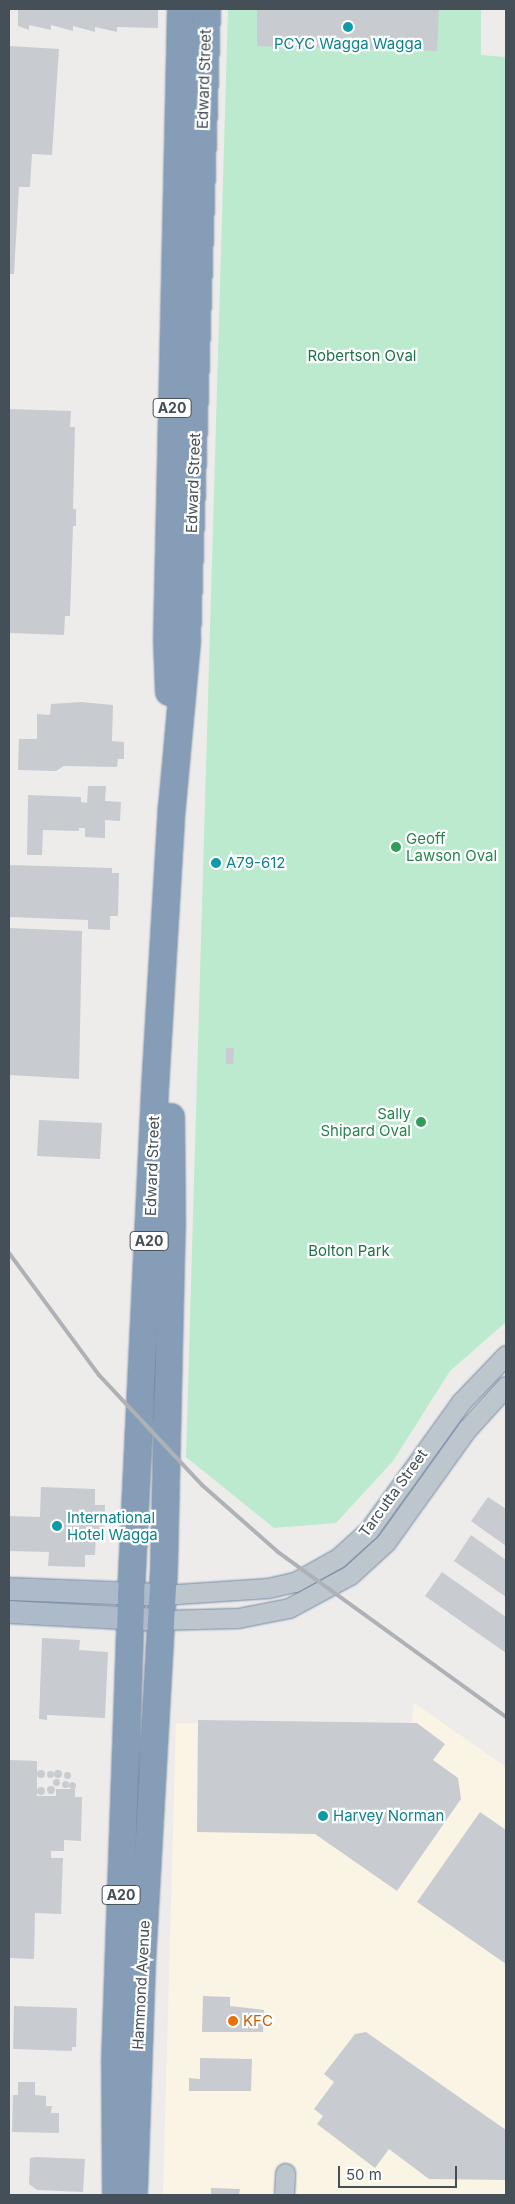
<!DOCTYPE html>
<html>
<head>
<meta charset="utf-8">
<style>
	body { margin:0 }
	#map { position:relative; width:515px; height:2204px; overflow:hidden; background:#eeeceb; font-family:Inter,sans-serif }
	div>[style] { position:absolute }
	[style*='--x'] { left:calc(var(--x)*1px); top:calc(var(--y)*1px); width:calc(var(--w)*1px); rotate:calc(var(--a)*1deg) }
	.commercial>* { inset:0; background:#faf4e4 }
	.green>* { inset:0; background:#bbeace }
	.building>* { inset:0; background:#c8cbd0 }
	.round { border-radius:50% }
	.roads { filter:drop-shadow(0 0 1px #7188a3) drop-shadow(0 0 1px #7188a3) }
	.minor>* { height:19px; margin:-9.5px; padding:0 9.5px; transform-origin:9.5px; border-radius:9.5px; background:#bdc6cd }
	.major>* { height:22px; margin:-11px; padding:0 11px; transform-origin:11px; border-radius:11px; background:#adbac9 }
	.highway>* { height:26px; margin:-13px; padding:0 13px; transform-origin:13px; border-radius:13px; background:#869db8 }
	.rail>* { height:4px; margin:-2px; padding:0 2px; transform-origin:2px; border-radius:2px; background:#aeb1b6 }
	.dots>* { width:14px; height:14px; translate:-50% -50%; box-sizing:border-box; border:2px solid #fff; border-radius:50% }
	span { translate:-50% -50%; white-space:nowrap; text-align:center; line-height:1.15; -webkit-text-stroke:4.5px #fff; paint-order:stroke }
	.shield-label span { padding:1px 4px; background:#fff; border:1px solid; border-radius:4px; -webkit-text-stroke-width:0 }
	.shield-label { font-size:14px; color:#454f57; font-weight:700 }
	.culture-label { font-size:15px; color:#0d838f }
	.left { translate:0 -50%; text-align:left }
	.street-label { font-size:15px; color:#454f57 }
	.park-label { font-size:15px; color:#1c7249 }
	.leisure-label { font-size:15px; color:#27864d }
	.right { translate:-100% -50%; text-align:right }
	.food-label { font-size:15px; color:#c56008 }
	.frame { position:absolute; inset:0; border:10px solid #454f57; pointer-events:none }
	.scale { position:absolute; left:338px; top:2166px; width:119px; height:22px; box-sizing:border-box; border:2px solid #454f57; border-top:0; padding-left:6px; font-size:15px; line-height:18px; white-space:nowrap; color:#454f57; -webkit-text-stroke:4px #fff; paint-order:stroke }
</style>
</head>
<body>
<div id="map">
	<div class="commercial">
		<i style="clip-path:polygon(414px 1703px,506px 1767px,506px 2195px,163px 2195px,176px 1723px,411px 1728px)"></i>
	</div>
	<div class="green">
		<i style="clip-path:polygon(228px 9px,481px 9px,481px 55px,506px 57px,506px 1322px,450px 1371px,393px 1461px,336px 1523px,274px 1528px,186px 1457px)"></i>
	</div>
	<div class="building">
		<i style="clip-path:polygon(18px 9px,158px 9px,158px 28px,117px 27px,117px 32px,95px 27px,95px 32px,73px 26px,73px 31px,51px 25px,51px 30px,29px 25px,29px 30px,18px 26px)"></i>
		<i style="clip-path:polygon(257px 9px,439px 9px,437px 51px,257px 46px)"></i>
		<i style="clip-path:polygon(9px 46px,59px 49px,52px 155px,32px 154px,30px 187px,19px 187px,14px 274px,9px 274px)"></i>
		<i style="clip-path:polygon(9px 409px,71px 411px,70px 427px,75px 427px,73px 509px,76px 509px,76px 526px,73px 526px,70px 616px,65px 616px,64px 635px,9px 633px)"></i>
		<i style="clip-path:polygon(81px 702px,113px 705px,112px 741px,124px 742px,124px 759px,118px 759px,117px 767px,64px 766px,56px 771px,18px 770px,19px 739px,37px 739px,37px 714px,50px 715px,51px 704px)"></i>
		<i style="clip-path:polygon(88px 786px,106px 786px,105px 801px,121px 802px,120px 821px,105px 820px,105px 838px,85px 837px,85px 828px,79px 828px,79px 831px,43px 830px,42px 855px,27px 855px,28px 795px,81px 797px,81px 802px,87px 803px)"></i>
		<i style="clip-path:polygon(9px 865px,112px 868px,112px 873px,119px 873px,118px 916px,110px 916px,110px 930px,88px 929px,88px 920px,9px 917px)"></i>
		<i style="clip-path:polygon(9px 928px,82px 931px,79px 1079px,9px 1075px)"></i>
		<i style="clip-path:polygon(226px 1048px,234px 1048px,233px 1064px,226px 1064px)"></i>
		<i style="clip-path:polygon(39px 1120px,102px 1123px,100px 1159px,37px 1156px)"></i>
		<i style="clip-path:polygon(41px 1487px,95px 1489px,95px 1505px,105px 1505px,104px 1535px,96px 1534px,95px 1555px,85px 1555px,85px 1567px,48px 1566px,49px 1552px,9px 1551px,9px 1516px,40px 1517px)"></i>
		<i style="clip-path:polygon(488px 1497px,506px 1509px,506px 1546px,471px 1521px)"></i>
		<i style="clip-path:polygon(471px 1535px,506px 1560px,506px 1597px,454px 1561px)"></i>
		<i style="clip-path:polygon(442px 1572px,506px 1617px,506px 1653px,425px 1596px)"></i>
		<i style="clip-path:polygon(42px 1638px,80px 1640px,79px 1650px,108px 1652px,105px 1718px,47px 1715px,47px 1720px,39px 1719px)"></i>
		<i style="clip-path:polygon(198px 1720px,417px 1723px,445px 1744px,433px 1760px,458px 1778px,461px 1799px,397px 1891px,315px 1834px,197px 1832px)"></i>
		<i style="clip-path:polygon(9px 1760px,37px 1761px,37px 1796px,56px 1796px,56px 1789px,75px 1789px,75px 1797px,82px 1797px,81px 1841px,64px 1840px,64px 1851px,51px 1851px,51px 1858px,63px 1858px,61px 1914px,35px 1913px,34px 1959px,9px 1958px)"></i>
		<i class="round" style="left:54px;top:1770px;width:8px;height:8px"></i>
		<i class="round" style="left:37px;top:1770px;width:8px;height:8px"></i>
		<i class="round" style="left:46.5px;top:1770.5px;width:7px;height:7px"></i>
		<i class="round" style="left:63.5px;top:1771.5px;width:7px;height:7px"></i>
		<i class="round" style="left:52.5px;top:1778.5px;width:7px;height:7px"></i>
		<i class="round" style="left:61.5px;top:1780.5px;width:7px;height:7px"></i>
		<i class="round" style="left:68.5px;top:1781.5px;width:7px;height:7px"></i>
		<i class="round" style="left:47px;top:1786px;width:8px;height:8px"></i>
		<i class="round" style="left:37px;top:1787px;width:8px;height:8px"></i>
		<i style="clip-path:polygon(480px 1812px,506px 1830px,506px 1964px,417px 1902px)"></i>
		<i style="clip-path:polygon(203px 1996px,230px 1997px,230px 2006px,264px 2010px,263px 2032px,202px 2032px)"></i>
		<i style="clip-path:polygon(14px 2006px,77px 2008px,76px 2047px,72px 2047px,72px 2051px,13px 2049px)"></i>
		<i style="clip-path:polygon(366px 2032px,506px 2130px,506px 2180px,429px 2179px,389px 2149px,375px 2168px,317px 2124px,323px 2116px,314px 2109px,334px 2082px,324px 2074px,355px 2034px)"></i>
		<i style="clip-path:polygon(200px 2058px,252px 2059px,251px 2091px,189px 2091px,189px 2078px,200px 2079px)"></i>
		<i style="clip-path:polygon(18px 2082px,35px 2082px,35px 2095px,46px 2096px,46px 2106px,52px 2106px,51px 2113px,59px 2113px,59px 2133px,12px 2132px,13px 2095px,18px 2095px)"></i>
		<i style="clip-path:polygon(36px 2157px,85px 2159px,83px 2192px,37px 2190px,29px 2184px,30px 2158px)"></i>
		<i style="clip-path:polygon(211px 2188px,240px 2189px,239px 2195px,211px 2195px)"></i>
	</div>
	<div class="roads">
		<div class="minor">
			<i style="--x:162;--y:1595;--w:106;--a:-3.8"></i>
			<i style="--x:268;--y:1588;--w:28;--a:-13"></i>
			<i style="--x:295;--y:1582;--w:49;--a:-29.2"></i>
			<i style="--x:338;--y:1558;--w:42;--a:-42.1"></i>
			<i style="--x:369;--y:1530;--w:158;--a:-54.3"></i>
			<i style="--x:461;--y:1402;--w:65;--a:-46.2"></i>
			<i style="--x:160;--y:1620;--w:78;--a:-1.5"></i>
			<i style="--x:238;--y:1618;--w:52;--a:-11.1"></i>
			<i style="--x:289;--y:1608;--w:69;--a:-28.4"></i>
			<i style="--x:350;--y:1575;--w:49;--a:-42.5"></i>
			<i style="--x:386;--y:1542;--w:139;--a:-54.4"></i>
			<i style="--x:467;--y:1429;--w:58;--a:-47.8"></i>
			<i style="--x:284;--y:2195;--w:22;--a:-87"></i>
		</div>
		<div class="major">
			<i style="--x:9;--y:1589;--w:153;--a:2.2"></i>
			<i style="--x:9;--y:1612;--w:151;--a:3"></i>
		</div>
		<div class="highway">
			<i style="--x:169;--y:692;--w:52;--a:-92.2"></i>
			<i style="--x:167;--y:640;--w:631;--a:-88.73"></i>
			<i style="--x:134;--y:2192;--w:229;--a:-88"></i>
			<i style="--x:142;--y:1963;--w:395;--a:-86.8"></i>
			<i style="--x:164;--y:1569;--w:343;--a:-88.7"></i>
			<i style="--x:172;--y:1226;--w:109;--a:-90.5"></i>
			<i style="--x:116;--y:2195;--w:133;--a:-90.4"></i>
			<i style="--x:115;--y:2062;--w:467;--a:-88"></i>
			<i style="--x:131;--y:1595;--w:507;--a:-87.28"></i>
			<i style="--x:155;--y:1089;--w:283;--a:-86.6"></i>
			<i style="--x:172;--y:807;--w:166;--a:-84.8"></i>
			<i style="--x:187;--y:642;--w:633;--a:-88.19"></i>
		</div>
	</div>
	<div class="rail">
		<i style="--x:9;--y:1253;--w:152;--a:53.6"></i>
		<i style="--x:99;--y:1375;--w:151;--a:46.9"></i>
		<i style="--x:202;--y:1485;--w:101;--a:41.4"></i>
		<i style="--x:278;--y:1552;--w:281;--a:35.9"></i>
	</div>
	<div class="dots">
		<i style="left:348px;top:27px;background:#0f9aa8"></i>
		<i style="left:396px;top:847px;background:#2e9e5b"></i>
		<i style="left:216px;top:863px;background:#0f9aa8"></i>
		<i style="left:421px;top:1122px;background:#2e9e5b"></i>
		<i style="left:57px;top:1526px;background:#0f9aa8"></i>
		<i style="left:323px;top:1816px;background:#0f9aa8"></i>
		<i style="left:233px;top:2021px;background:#e8710a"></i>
	</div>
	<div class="shield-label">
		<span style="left:172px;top:408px">A20</span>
		<span style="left:149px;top:1241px">A20</span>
		<span style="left:121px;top:1895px">A20</span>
	</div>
	<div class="culture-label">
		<span style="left:348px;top:44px">PCYC Wagga Wagga</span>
		<span class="left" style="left:226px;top:863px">A79-612</span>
		<span class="left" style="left:67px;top:1526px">International<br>Hotel Wagga</span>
		<span class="left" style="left:333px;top:1816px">Harvey Norman</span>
	</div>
	<div class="street-label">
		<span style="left:204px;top:79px;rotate:-88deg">Edward Street</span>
		<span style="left:193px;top:483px;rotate:-88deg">Edward Street</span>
		<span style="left:152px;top:1166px;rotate:-88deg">Edward Street</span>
		<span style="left:393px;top:1493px;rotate:-54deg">Tarcutta Street</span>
		<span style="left:141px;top:1985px;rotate:-87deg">Hammond Avenue</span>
	</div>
	<div class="park-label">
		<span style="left:362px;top:356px">Robertson Oval</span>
		<span style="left:349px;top:1251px">Bolton Park</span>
	</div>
	<div class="leisure-label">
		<span class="left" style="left:406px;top:847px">Geoff<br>Lawson Oval</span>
		<span class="right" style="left:411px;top:1122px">Sally<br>Shipard Oval</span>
	</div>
	<div class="food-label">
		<span class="left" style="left:243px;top:2021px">KFC</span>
	</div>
	<div class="frame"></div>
	<div class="scale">50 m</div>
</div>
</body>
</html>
